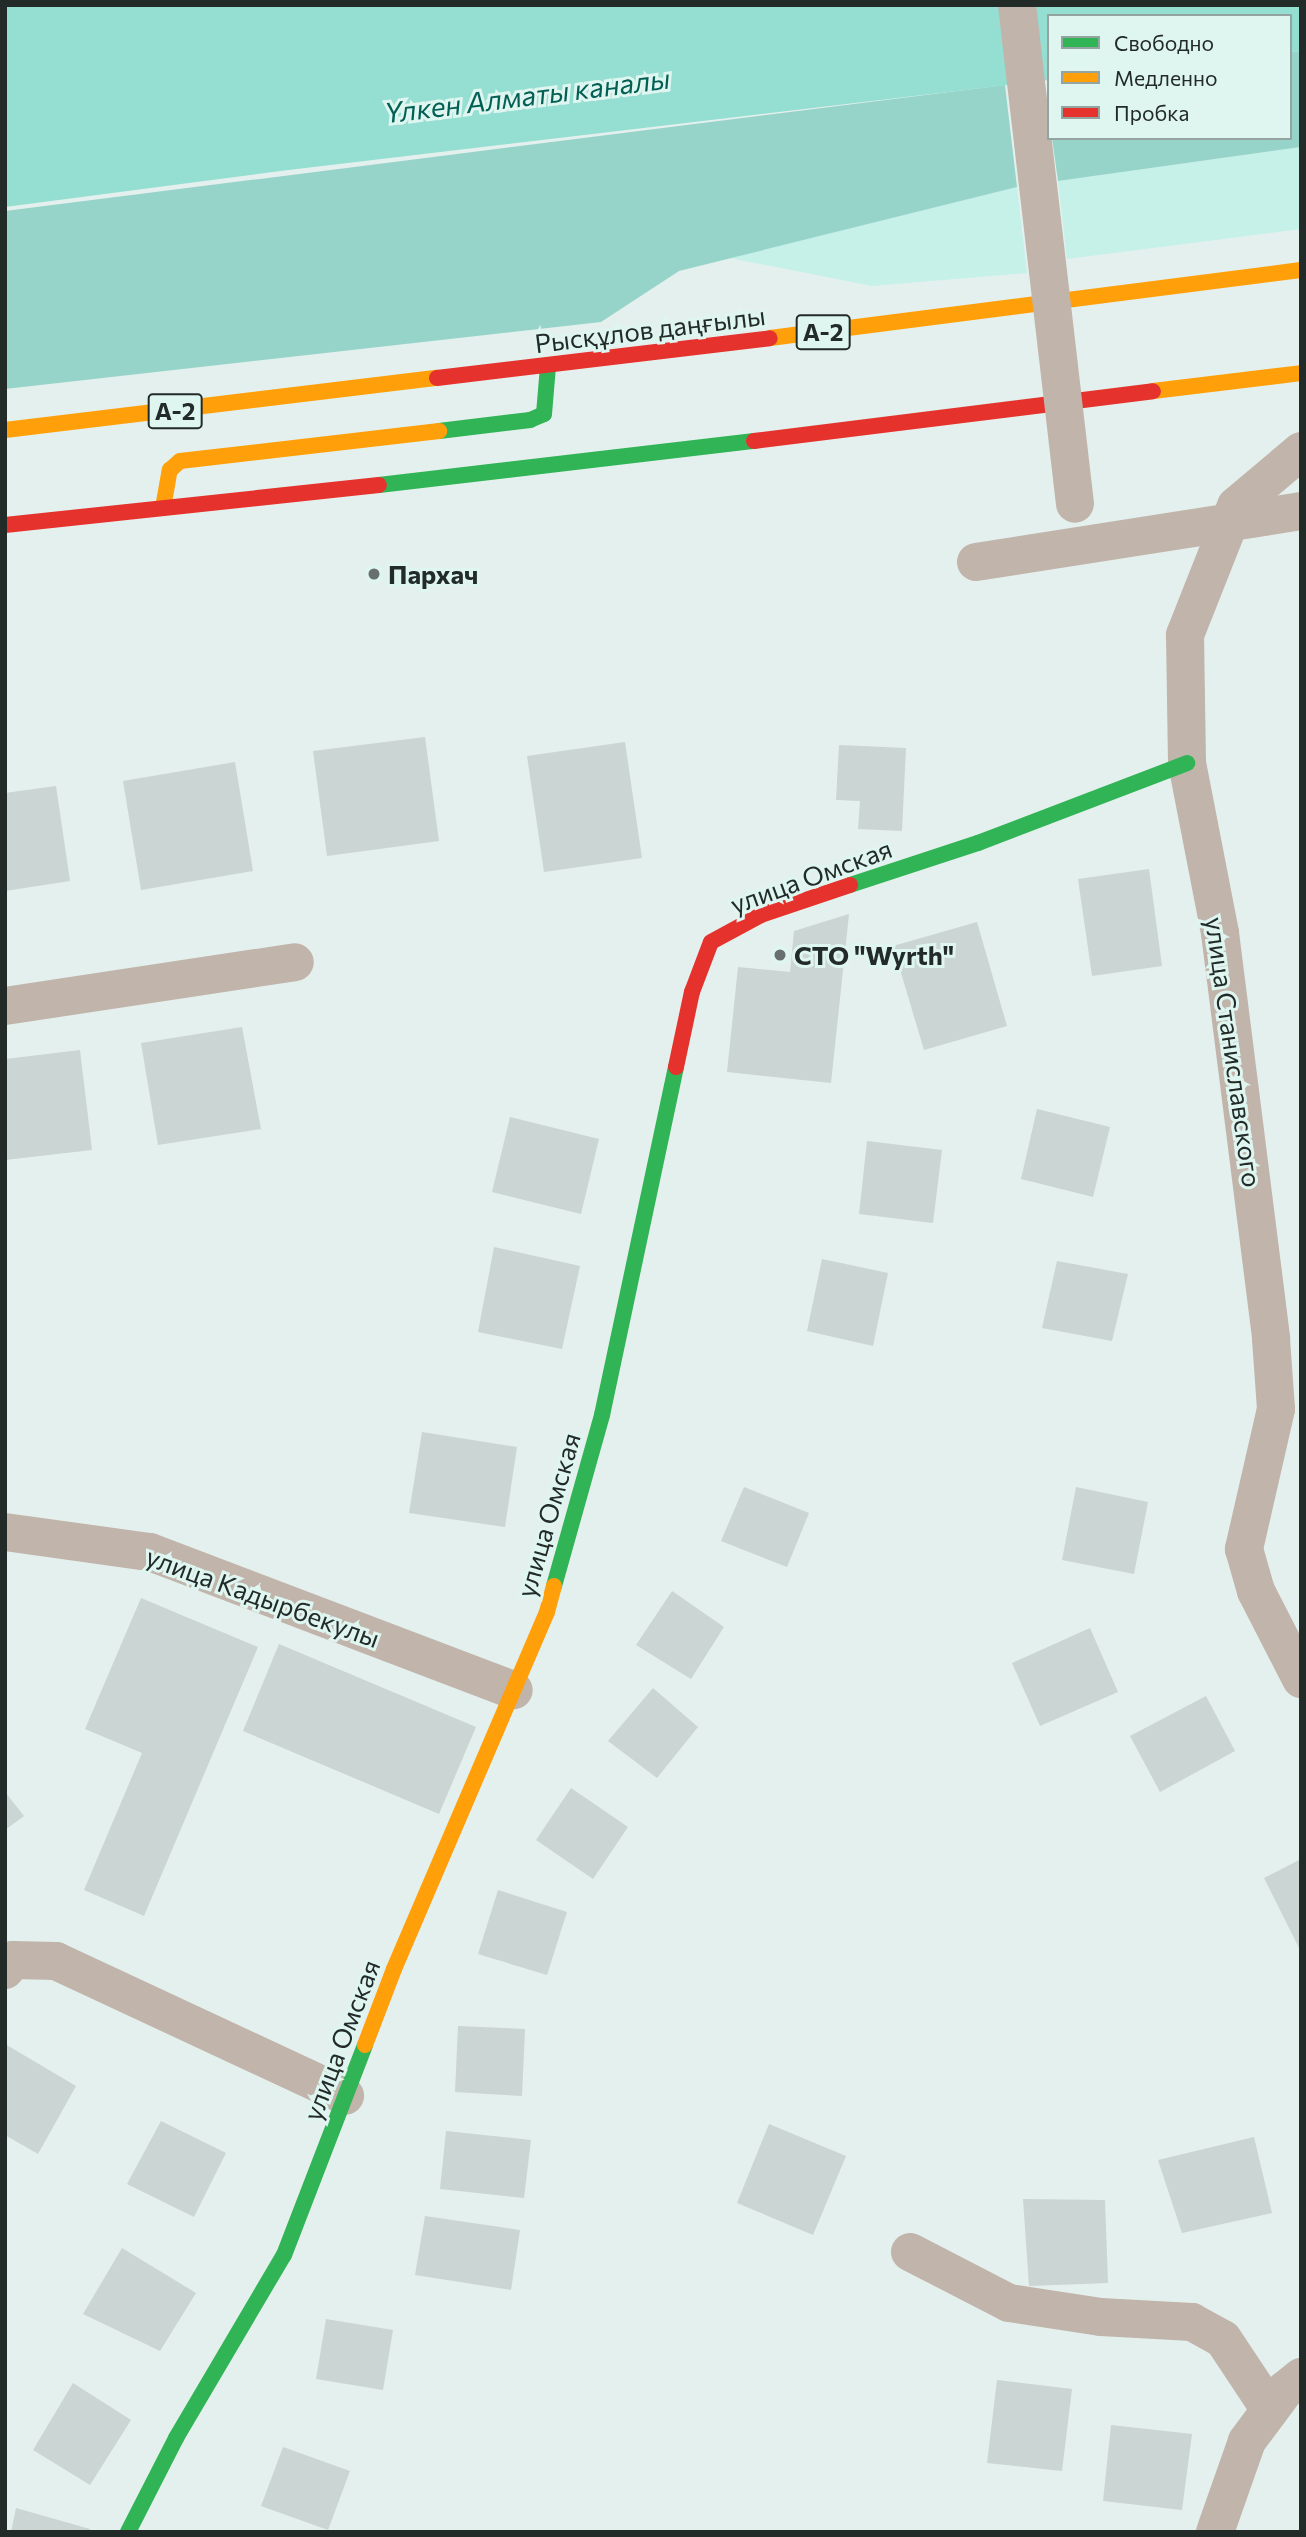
<!DOCTYPE html>
<html>
<head>
<meta charset="utf-8">
<style>
	body { margin:0 }
	#map { position:relative; width:1306px; height:2537px; overflow:hidden; background:#e4f0ed; font-family:Commissioner,sans-serif }
	div>[style] { position:absolute }
	[style*='--x'] { left:calc(var(--x)*1px); top:calc(var(--y)*1px); width:calc(var(--w)*1px); rotate:calc(var(--a)*1deg) }
	.green>* { inset:0; background:#c5f1e9 }
	.forest>* { inset:0; background:#96d4ca }
	.water>* { inset:0; background:#94ded2 }
	.building>* { inset:0; background:#cbd5d3 }
	.street>* { height:38px; margin:-19px; padding:0 19px; transform-origin:19px; border-radius:19px; background:#c1b4ab }
	.fast>* { height:16px; margin:-8px; padding:0 8px; transform-origin:8px; border-radius:8px; background:#30b455 }
	.slow>* { height:16px; margin:-8px; padding:0 8px; transform-origin:8px; border-radius:8px; background:#ff9f0a }
	.jam>* { height:16px; margin:-8px; padding:0 8px; transform-origin:8px; border-radius:8px; background:#e5322d }
	.street-bridge>* { height:38px; margin:-19px; padding:0 19px; transform-origin:19px; border-radius:19px; background:#c1b4ab }
	.dots>* { width:19px; height:19px; translate:-50% -50%; box-sizing:border-box; border:4px solid #dff5f0; border-radius:50% }
	span { translate:-50% -50%; white-space:nowrap; text-align:center; line-height:1.15; -webkit-text-stroke:6px #dff5f0; paint-order:stroke }
	.shield-label span { padding:2px 5px; background:#dff5f0; border:2px solid; border-radius:5px; -webkit-text-stroke-width:0 }
	.shield-label { font-size:24px; color:#232b29; font-weight:700 }
	.street-label { font-size:26px; color:#232b29 }
	.poi-label { font-size:26px; color:#232b29; font-weight:700 }
	.left { translate:0 -50%; text-align:left }
	.water-label { font-size:28px; color:#015f54; font-style:italic }
	.frame { position:absolute; inset:0; border:7px solid #232b29; pointer-events:none }
	.legend { position:absolute; left:1047px; top:14px; width:245px; height:126px; box-sizing:border-box; background:#dff5f0; border:2px solid #94a4a0; margin:0; padding:9px 12px; list-style:none; font-size:21px; color:#232b29 }
	.legend li { display:flex; align-items:center; gap:14px; height:35px }
	.legend b { width:35px; border:2px solid #94a4a0 }
</style>
</head>
<body>
<div id="map">
	<div class="green">
		<i style="clip-path:polygon(1301px 147px,1301px 229px,1067px 259px,1058px 181px)"></i>
		<i style="clip-path:polygon(1017px 187px,1027px 273px,872px 286px,730px 258px)"></i>
	</div>
	<div class="forest">
		<i style="clip-path:polygon(1301px 51px,1301px 147px,1058px 181px,1052px 138px,1290px 138px,1290px 52px)"></i>
		<i style="clip-path:polygon(1005px 85px,1017px 187px,679px 271px,601px 322px,5px 389px,5px 211px)"></i>
	</div>
	<div class="water">
		<i style="clip-path:polygon(5px 5px,1301px 5px,1301px 51px,1290px 52px,1290px 16px,1049px 16px,1049px 80px,280px 171px,5px 207px)"></i>
	</div>
	<div class="building">
		<i style="clip-path:polygon(425px 737px,439px 841px,327px 856px,313px 751px)"></i>
		<i style="clip-path:polygon(625px 742px,642px 858px,544px 872px,527px 756px)"></i>
		<i style="clip-path:polygon(839px 745px,906px 748px,902px 831px,858px 829px,860px 801px,836px 800px)"></i>
		<i style="clip-path:polygon(235px 762px,253px 871px,141px 890px,123px 781px)"></i>
		<i style="clip-path:polygon(56px 786px,70px 881px,5px 891px,5px 793px)"></i>
		<i style="clip-path:polygon(1149px 869px,1162px 966px,1092px 976px,1078px 879px)"></i>
		<i style="clip-path:polygon(849px 914px,831px 1083px,727px 1072px,738px 967px,790px 972px,794px 931px)"></i>
		<i style="clip-path:polygon(977px 922px,1007px 1026px,924px 1050px,893px 946px)"></i>
		<i style="clip-path:polygon(242px 1027px,261px 1129px,158px 1145px,141px 1043px)"></i>
		<i style="clip-path:polygon(80px 1050px,92px 1150px,5px 1160px,5px 1059px)"></i>
		<i style="clip-path:polygon(1037px 1109px,1110px 1127px,1093px 1197px,1021px 1179px)"></i>
		<i style="clip-path:polygon(510px 1117px,599px 1139px,581px 1214px,492px 1192px)"></i>
		<i style="clip-path:polygon(867px 1141px,942px 1150px,933px 1223px,859px 1214px)"></i>
		<i style="clip-path:polygon(494px 1247px,580px 1266px,562px 1349px,478px 1332px)"></i>
		<i style="clip-path:polygon(822px 1259px,888px 1273px,873px 1346px,807px 1331px)"></i>
		<i style="clip-path:polygon(1057px 1261px,1128px 1274px,1112px 1341px,1042px 1328px)"></i>
		<i style="clip-path:polygon(422px 1432px,517px 1447px,505px 1527px,409px 1513px)"></i>
		<i style="clip-path:polygon(744px 1487px,809px 1513px,787px 1567px,721px 1541px)"></i>
		<i style="clip-path:polygon(1076px 1487px,1148px 1502px,1134px 1574px,1062px 1560px)"></i>
		<i style="clip-path:polygon(672px 1591px,724px 1627px,691px 1679px,636px 1645px)"></i>
		<i style="clip-path:polygon(141px 1598px,258px 1647px,144px 1916px,84px 1890px,142px 1753px,85px 1729px)"></i>
		<i style="clip-path:polygon(1090px 1628px,1118px 1692px,1040px 1726px,1012px 1663px)"></i>
		<i style="clip-path:polygon(279px 1644px,476px 1727px,439px 1814px,243px 1731px)"></i>
		<i style="clip-path:polygon(653px 1688px,698px 1727px,657px 1778px,608px 1741px)"></i>
		<i style="clip-path:polygon(1206px 1696px,1235px 1751px,1160px 1792px,1130px 1736px)"></i>
		<i style="clip-path:polygon(571px 1788px,628px 1827px,593px 1879px,536px 1840px)"></i>
		<i style="clip-path:polygon(5px 1792px,24px 1816px,5px 1830px)"></i>
		<i style="clip-path:polygon(1301px 1859px,1301px 1952px,1264px 1878px)"></i>
		<i style="clip-path:polygon(498px 1890px,567px 1912px,547px 1975px,478px 1954px)"></i>
		<i style="clip-path:polygon(458px 2026px,525px 2029px,522px 2096px,455px 2092px)"></i>
		<i style="clip-path:polygon(5px 2044px,76px 2086px,38px 2154px,5px 2135px)"></i>
		<i style="clip-path:polygon(161px 2121px,226px 2153px,194px 2217px,127px 2184px)"></i>
		<i style="clip-path:polygon(769px 2124px,846px 2156px,813px 2235px,737px 2203px)"></i>
		<i style="clip-path:polygon(446px 2131px,531px 2140px,524px 2198px,440px 2189px)"></i>
		<i style="clip-path:polygon(1254px 2137px,1272px 2213px,1182px 2233px,1158px 2160px)"></i>
		<i style="clip-path:polygon(1023px 2199px,1105px 2200px,1108px 2283px,1029px 2286px)"></i>
		<i style="clip-path:polygon(425px 2216px,520px 2230px,511px 2290px,415px 2275px)"></i>
		<i style="clip-path:polygon(122px 2248px,196px 2293px,160px 2351px,83px 2314px)"></i>
		<i style="clip-path:polygon(326px 2319px,393px 2330px,383px 2390px,316px 2379px)"></i>
		<i style="clip-path:polygon(997px 2380px,1072px 2389px,1062px 2471px,987px 2463px)"></i>
		<i style="clip-path:polygon(73px 2383px,131px 2420px,90px 2485px,33px 2450px)"></i>
		<i style="clip-path:polygon(1111px 2425px,1192px 2434px,1182px 2510px,1103px 2501px)"></i>
		<i style="clip-path:polygon(283px 2447px,350px 2471px,328px 2530px,261px 2506px)"></i>
		<i style="clip-path:polygon(16px 2508px,90px 2529px,89px 2532px,11px 2532px)"></i>
	</div>
	<div class="street">
		<i style="--x:1301;--y:451;--w:85;--a:139.8"></i>
		<i style="--x:1236;--y:506;--w:139;--a:111.6"></i>
		<i style="--x:1185;--y:635;--w:128;--a:89.1"></i>
		<i style="--x:1187;--y:763;--w:173;--a:79"></i>
		<i style="--x:1220;--y:933;--w:409;--a:82.8"></i>
		<i style="--x:1271;--y:1339;--w:70;--a:85.9"></i>
		<i style="--x:1276;--y:1409;--w:144;--a:102.9"></i>
		<i style="--x:1244;--y:1549;--w:44;--a:74.1"></i>
		<i style="--x:1256;--y:1591;--w:99;--a:62.9"></i>
		<i style="--x:976;--y:562;--w:329;--a:-8.9"></i>
		<i style="--x:5;--y:1006;--w:293;--a:-8.6"></i>
		<i style="--x:5;--y:1532;--w:146;--a:7.9"></i>
		<i style="--x:150;--y:1552;--w:389;--a:20.8"></i>
		<i style="--x:5;--y:1970;--w:13;--a:-51"></i>
		<i style="--x:13;--y:1960;--w:43;--a:1.3"></i>
		<i style="--x:56;--y:1961;--w:319;--a:25"></i>
		<i style="--x:910;--y:2252;--w:111;--a:27.3"></i>
		<i style="--x:1009;--y:2303;--w:93;--a:8.7"></i>
		<i style="--x:1101;--y:2317;--w:91;--a:3.1"></i>
		<i style="--x:1192;--y:2322;--w:35;--a:29"></i>
		<i style="--x:1223;--y:2339;--w:85;--a:56.5"></i>
		<i style="--x:1215;--y:2532;--w:96;--a:-70.6"></i>
		<i style="--x:1247;--y:2441;--w:64;--a:-53.3"></i>
		<i style="--x:1285;--y:2390;--w:21;--a:-39"></i>
	</div>
	<div class="fast">
		<i style="--x:439;--y:431;--w:92;--a:-6.9"></i>
		<i style="--x:530;--y:420;--w:15;--a:-23"></i>
		<i style="--x:544;--y:414;--w:48;--a:-85.2"></i>
		<i style="--x:379;--y:485;--w:378;--a:-6.7"></i>
		<i style="--x:850;--y:885;--w:135;--a:-18.2"></i>
		<i style="--x:978;--y:843;--w:224;--a:-20.9"></i>
		<i style="--x:554;--y:1586;--w:178;--a:-74.3"></i>
		<i style="--x:602;--y:1415;--w:356;--a:-78"></i>
		<i style="--x:128;--y:2532;--w:106;--a:-62.9"></i>
		<i style="--x:176;--y:2438;--w:212;--a:-59.5"></i>
		<i style="--x:284;--y:2255;--w:225;--a:-68.9"></i>
	</div>
	<div class="slow">
		<i style="--x:770;--y:338;--w:535;--a:-7.3"></i>
		<i style="--x:1153;--y:391;--w:149;--a:-6.9"></i>
		<i style="--x:5;--y:430;--w:435;--a:-6.9"></i>
		<i style="--x:163;--y:508;--w:39;--a:-80"></i>
		<i style="--x:170;--y:470;--w:13;--a:-42"></i>
		<i style="--x:180;--y:461;--w:261;--a:-6.6"></i>
		<i style="--x:365;--y:2045;--w:81;--a:-69.1"></i>
		<i style="--x:394;--y:1969;--w:388;--a:-66.8"></i>
		<i style="--x:547;--y:1612;--w:27;--a:-75"></i>
	</div>
	<div class="jam">
		<i style="--x:437;--y:378;--w:335;--a:-6.8"></i>
		<i style="--x:754;--y:441;--w:402;--a:-7.1"></i>
		<i style="--x:5;--y:525;--w:376;--a:-6.1"></i>
		<i style="--x:676;--y:1067;--w:77;--a:-78"></i>
		<i style="--x:692;--y:992;--w:53;--a:-69.2"></i>
		<i style="--x:711;--y:942;--w:57;--a:-28.4"></i>
		<i style="--x:761;--y:915;--w:94;--a:-18.6"></i>
	</div>
	<div class="street-bridge">
		<i style="--x:1017;--y:5;--w:502;--a:83.37"></i>
	</div>
	<div class="dots">
		<i style="left:374px;top:574px;background:#67706e"></i>
		<i style="left:780px;top:955px;background:#67706e"></i>
	</div>
	<div class="shield-label">
		<span style="left:823px;top:332px">A-2</span>
		<span style="left:175px;top:411px">A-2</span>
	</div>
	<div class="street-label">
		<span style="left:650px;top:329px;rotate:-7deg">Рысқұлов даңғылы</span>
		<span style="left:811px;top:876px;rotate:-20deg">улица Омская</span>
		<span style="left:1234px;top:1052px;rotate:82deg">улица Станиславского</span>
		<span style="left:548px;top:1515px;rotate:-74deg">улица Омская</span>
		<span style="left:263px;top:1597px;rotate:20deg">улица Кадырбекулы</span>
		<span style="left:341px;top:2040px;rotate:-69deg">улица Омская</span>
	</div>
	<div class="poi-label">
		<span class="left" style="left:388px;top:574px">Пархач</span>
		<span class="left" style="left:794px;top:955px">СТО "Wyrth"</span>
	</div>
	<div class="water-label">
		<span style="left:527px;top:95px;rotate:-7deg">Үлкен Алматы каналы</span>
	</div>
	<div class="frame"></div>
	<ul class="legend">
	<li><b style="height:9px;background:#30b455"></b>Свободно</li>
	<li><b style="height:9px;background:#ff9f0a"></b>Медленно</li>
	<li><b style="height:9px;background:#e5322d"></b>Пробка</li>
	</ul>
</div>
</body>
</html>
